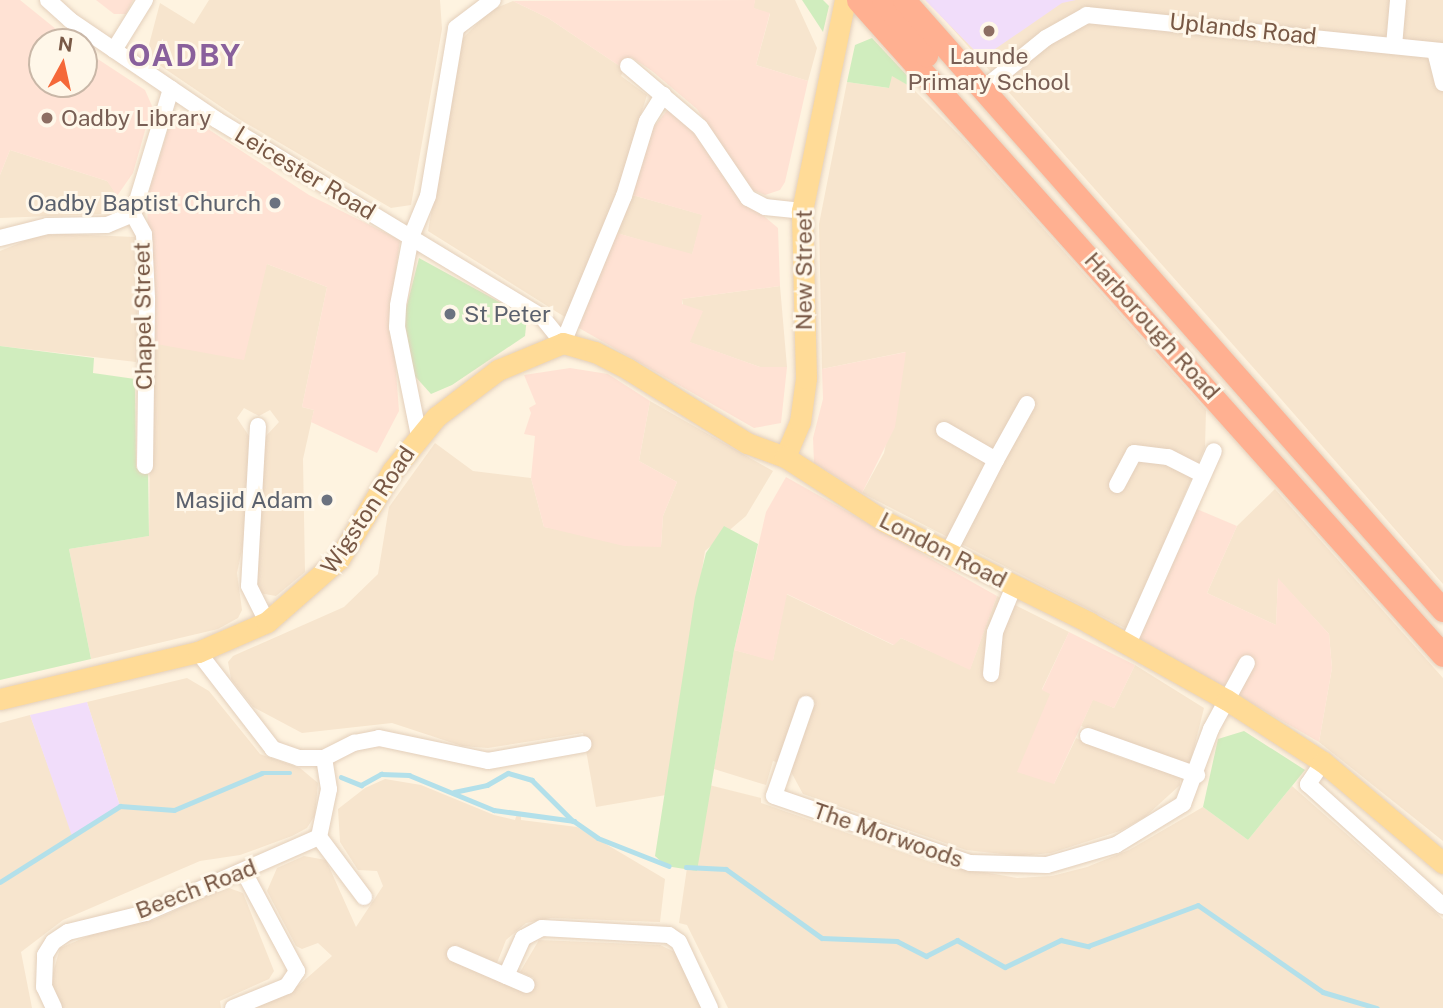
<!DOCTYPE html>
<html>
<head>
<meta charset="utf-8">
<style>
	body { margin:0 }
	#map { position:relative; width:1443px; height:1008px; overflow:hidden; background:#fef3e0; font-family:"Public Sans",sans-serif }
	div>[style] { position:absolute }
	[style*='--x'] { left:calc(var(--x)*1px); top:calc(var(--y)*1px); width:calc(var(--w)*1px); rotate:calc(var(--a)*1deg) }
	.residential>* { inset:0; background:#f7e5ce }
	.commercial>* { inset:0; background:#ffe2d4 }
	.education>* { inset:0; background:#f1ddfa }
	.green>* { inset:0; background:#d0edbe }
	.stream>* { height:4.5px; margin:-2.25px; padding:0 2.25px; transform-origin:2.25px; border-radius:2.25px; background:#b3e0ea }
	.roads { filter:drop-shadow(0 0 2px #e3cfbb) drop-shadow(0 0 2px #e3cfbb) }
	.minor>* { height:16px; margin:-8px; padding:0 8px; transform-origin:8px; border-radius:8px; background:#fff }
	.major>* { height:21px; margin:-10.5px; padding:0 10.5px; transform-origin:10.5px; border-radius:10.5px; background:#ffdb97 }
	.highway>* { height:23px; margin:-11.5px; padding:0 11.5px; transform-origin:11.5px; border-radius:11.5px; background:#ffb091 }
	.dots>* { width:19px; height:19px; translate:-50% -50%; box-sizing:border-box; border:4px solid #fff7e9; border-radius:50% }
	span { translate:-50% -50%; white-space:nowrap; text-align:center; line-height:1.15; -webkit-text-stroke:6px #fff7e9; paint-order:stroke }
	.street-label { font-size:23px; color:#785845 }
	.education-label { font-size:23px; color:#785e54 }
	.left { translate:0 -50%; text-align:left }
	.worship-label { font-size:23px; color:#5b616d }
	.right { translate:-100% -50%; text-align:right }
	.district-label { font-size:30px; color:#89609c; font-weight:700; letter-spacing:2px }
	.north { position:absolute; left:28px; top:28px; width:70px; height:70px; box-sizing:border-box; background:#fff7e9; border:2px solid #c9b7a7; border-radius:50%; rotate:8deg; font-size:19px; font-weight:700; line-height:28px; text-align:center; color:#785845 }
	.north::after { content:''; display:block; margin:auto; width:24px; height:32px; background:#f56839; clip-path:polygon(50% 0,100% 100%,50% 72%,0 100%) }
</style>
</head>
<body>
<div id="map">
	<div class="residential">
		<i style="clip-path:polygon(209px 0,440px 0,442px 29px,411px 205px,391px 208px,239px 119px,146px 56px,160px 3px,194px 24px)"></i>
		<i style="clip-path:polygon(755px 0,795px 0,817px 48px,808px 81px,756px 65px,770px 14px,753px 8px)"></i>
		<i style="clip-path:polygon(927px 0,1443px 0,1443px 584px,1259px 374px)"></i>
		<i style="clip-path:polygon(513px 1px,548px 18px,624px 69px,621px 76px,647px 95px,614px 202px,568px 319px,428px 231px,462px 39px,491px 10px)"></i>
		<i style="clip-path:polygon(892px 75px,911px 87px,962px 138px,1206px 410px,1205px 447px,1127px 629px,862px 493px,884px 453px,905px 352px,822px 369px,819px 224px,847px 82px,888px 88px)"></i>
		<i style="clip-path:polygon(10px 150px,107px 181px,114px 187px,116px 204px,103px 214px,0 218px,0 175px)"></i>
		<i style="clip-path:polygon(629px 194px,703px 215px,692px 255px,613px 232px)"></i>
		<i style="clip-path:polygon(63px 234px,135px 237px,139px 244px,136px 362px,0 346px,0 251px,37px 236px)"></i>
		<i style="clip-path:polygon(267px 264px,327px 287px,302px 407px,314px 410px,303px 459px,305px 572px,276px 596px,259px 593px,254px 586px,264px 445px,266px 436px,279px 422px,270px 410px,259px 416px,244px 408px,237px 418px,249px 436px,245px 535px,237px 573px,242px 610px,238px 618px,218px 629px,91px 659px,69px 549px,149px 536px,151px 343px)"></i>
		<i style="clip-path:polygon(780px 286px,787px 367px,760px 367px,689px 342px,682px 299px)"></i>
		<i style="clip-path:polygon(650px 401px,773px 471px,746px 516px,705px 551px,666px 795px,596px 807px,583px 733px,488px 748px,462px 746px,392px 723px,302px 733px,253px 707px,231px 679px,228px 662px,233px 656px,344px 607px,378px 574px,389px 507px,435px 443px,473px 471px,531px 478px,544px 527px,661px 546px,663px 516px,677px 482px,639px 461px)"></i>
		<i style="clip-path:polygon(1275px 489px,1443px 678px,1443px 841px,1319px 742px,1332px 668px,1329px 634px,1278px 579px,1276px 625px,1207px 593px,1237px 526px)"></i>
		<i style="clip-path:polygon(786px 594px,893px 645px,901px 638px,970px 669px,997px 596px,1069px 632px,1042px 689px,1050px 693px,1054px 784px,1076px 738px,1119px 757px,1180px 776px,1180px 785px,1145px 817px,1120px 831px,1051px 853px,1021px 856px,966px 850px,803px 794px,790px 770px,814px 701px,802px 697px,779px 763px,773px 761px,766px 785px,714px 769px,734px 650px,773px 660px)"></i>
		<i style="clip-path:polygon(1135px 665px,1204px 708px,1190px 764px,1081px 726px,1093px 699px,1114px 708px)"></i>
		<i style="clip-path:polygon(187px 678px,209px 691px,260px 754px,300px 768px,318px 783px,315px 815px,307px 828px,292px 836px,240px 855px,200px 861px,63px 920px,21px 952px,32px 1008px,0 1008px,0 723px,30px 715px,73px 836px,120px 806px,87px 702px)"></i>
		<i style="clip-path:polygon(385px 779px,421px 785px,494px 815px,515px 820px,517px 814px,521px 814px,521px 820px,577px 827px,665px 879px,660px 922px,551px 918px,526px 923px,506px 940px,497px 963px,456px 945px,449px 960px,526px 993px,534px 978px,520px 972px,539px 940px,660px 945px,677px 953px,702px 1008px,253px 1008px,299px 985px,332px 956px,318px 943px,302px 949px,296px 946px,267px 891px,277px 868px,304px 856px,326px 860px,356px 927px,383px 886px,377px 871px,358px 870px,340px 842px,338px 809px,365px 788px)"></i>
		<i style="clip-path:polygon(709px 785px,761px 798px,761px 803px,933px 863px,1017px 878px,1052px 876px,1087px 867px,1129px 850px,1203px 807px,1248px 840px,1292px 786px,1443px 919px,1443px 1008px,728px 1008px,687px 925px,679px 923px,688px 861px)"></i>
		<i style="clip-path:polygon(226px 887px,243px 893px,274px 971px,269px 979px,220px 1001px,221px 1008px,59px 1008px,51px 980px,60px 948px,105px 929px,154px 920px)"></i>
	</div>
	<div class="commercial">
		<i style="clip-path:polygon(0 0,20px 0,72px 42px,42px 42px,42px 84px,84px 84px,84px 50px,145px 90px,152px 106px,133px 173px,117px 196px,107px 181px,10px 150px,0 175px)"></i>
		<i style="clip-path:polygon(96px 0,133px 0,126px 14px,114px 14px)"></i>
		<i style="clip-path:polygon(755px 0,754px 8px,770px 13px,756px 65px,808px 81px,785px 182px,780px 190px,765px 195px,750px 189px,697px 109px,652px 71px,631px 57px,624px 69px,548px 18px,513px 1px)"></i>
		<i style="clip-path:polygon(669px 108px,704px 137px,734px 191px,778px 228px,780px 286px,682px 299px,682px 304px,703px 311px,690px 342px,760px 367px,787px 367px,781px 423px,754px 428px,579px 328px,613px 232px,692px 254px,702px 215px,629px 194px,653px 128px)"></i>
		<i style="clip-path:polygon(185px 114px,309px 195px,400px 240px,391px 306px,399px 411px,377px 453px,311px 422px,314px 410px,302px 407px,327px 287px,267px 264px,244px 360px,151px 343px,147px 198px,172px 116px)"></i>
		<i style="clip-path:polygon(906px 352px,895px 427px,862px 493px,814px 463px,813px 438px,823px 399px,822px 369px)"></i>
		<i style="clip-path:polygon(570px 368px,608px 374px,650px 401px,639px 461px,677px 482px,663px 516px,661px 547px,624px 546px,544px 527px,531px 478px,535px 436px,524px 434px,531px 413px,529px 408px,536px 404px,524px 375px)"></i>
		<i style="clip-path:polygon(786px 477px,997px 596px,970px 670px,901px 638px,894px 645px,787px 594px,773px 661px,734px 650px,766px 512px)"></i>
		<i style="clip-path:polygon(1192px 507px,1237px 526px,1207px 593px,1276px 625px,1278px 578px,1329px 634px,1332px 668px,1319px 742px,1136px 637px)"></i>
		<i style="clip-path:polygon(1069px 632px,1135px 665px,1114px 708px,1093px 700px,1054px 784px,1017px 772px,1050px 694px,1042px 690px)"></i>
	</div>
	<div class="education">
		<i style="clip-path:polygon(925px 0,1076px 0,1062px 3px,982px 58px)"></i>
		<i style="clip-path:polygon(87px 702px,120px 806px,72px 836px,30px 715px)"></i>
	</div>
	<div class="green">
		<i style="clip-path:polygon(802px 0,823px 0,829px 6px,823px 32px)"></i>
		<i style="clip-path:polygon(872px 38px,915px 84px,911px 87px,892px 76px,889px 88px,847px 82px,855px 45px)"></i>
		<i style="clip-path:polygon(419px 258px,527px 317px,525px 336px,452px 385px,431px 394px,413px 374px,404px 317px)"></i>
		<i style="clip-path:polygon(0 346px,94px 358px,93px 373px,135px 379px,136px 468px,148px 469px,149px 536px,69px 549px,91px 659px,0 680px)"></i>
		<i style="clip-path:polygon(724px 526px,758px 544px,734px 650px,697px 871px,666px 866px,655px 856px,695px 597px,706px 553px)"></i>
		<i style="clip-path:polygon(1244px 731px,1305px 770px,1248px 840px,1203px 807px,1218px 739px)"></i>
	</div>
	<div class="stream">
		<i style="--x:341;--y:777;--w:22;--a:22"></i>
		<i style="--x:361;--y:785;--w:23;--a:-29"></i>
		<i style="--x:381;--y:774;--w:28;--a:2"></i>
		<i style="--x:409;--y:775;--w:92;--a:22.4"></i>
		<i style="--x:494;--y:810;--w:81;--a:7.8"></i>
		<i style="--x:574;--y:821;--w:29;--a:35"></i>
		<i style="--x:598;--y:838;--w:76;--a:21.5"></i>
		<i style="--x:454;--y:792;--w:34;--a:-12"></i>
		<i style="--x:487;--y:785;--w:24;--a:-30"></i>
		<i style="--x:508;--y:773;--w:25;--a:16"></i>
		<i style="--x:532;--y:780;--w:58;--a:45"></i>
		<i style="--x:686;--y:867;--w:40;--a:2.9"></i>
		<i style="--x:726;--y:869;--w:118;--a:35.7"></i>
		<i style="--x:822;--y:938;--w:75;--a:2.3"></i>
		<i style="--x:897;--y:941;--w:33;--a:27"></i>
		<i style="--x:926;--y:956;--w:35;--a:-27"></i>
		<i style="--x:957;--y:940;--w:55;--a:29.4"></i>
		<i style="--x:1005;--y:967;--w:62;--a:-25.7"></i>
		<i style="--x:1061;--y:940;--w:28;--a:13"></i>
		<i style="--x:1088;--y:946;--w:117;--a:-20.4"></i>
		<i style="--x:1198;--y:905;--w:152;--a:34.8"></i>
		<i style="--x:1323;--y:992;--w:56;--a:16.5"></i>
		<i style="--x:0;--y:882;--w:142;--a:-32.3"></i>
		<i style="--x:120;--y:806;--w:54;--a:4.2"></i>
		<i style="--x:174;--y:810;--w:95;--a:-22.8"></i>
		<i style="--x:262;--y:773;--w:28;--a:0"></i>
	</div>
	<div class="roads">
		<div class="minor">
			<i style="--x:48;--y:0;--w:30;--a:42"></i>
			<i style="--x:70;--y:20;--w:178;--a:34.2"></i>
			<i style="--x:217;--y:120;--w:380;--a:31.2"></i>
			<i style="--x:542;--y:317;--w:33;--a:51"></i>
			<i style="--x:563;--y:343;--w:159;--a:-67.5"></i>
			<i style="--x:624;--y:196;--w:78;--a:-73"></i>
			<i style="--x:647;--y:121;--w:31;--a:-58"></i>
			<i style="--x:1394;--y:46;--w:46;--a:-85"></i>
			<i style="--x:114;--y:50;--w:59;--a:-58.2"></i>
			<i style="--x:1435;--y:51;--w:33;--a:76"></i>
			<i style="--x:628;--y:66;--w:94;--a:40.3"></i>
			<i style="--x:700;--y:127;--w:86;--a:55.9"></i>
			<i style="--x:748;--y:198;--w:19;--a:28"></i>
			<i style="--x:765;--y:207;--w:37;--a:6"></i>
			<i style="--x:983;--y:89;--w:81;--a:-39"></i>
			<i style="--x:1046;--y:38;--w:47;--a:-29.3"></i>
			<i style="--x:1087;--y:15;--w:358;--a:5.8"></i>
			<i style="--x:0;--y:238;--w:49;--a:-14.3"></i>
			<i style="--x:47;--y:226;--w:60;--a:-1"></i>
			<i style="--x:107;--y:225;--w:28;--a:-23"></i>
			<i style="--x:258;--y:426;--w:160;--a:93.2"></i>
			<i style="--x:249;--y:586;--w:40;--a:63.4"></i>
			<i style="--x:944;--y:430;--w:60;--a:30"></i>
			<i style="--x:996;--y:460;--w:105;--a:117.3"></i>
			<i style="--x:419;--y:436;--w:111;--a:-101.4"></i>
			<i style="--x:397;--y:327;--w:22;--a:-87"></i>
			<i style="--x:398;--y:305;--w:69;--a:-79.2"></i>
			<i style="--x:411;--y:237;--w:44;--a:-67.5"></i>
			<i style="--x:428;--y:196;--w:170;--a:-80.5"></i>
			<i style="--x:456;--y:28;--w:46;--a:-37.1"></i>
			<i style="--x:996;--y:460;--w:64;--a:-61"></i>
			<i style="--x:145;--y:466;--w:168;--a:-89.3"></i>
			<i style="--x:147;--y:298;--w:64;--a:-92.7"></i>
			<i style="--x:144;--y:234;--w:23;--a:-119"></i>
			<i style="--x:133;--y:214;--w:131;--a:-73.1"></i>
			<i style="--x:1117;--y:485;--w:36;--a:-62"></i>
			<i style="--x:1134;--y:453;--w:34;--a:7"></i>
			<i style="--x:1168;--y:457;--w:39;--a:27"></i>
			<i style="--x:1128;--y:644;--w:211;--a:-66"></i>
			<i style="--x:991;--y:674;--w:42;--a:-84.6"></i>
			<i style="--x:995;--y:632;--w:50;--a:-67.6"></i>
			<i style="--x:806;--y:704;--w:97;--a:109.2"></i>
			<i style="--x:774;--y:796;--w:207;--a:18.9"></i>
			<i style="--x:970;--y:863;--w:77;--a:1.5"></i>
			<i style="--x:1047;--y:865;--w:72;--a:-16.2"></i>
			<i style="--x:1116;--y:845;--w:79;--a:-31.5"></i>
			<i style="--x:1183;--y:804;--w:80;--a:-69.5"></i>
			<i style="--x:1211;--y:729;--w:75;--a:-61.4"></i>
			<i style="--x:1088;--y:736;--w:116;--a:19.7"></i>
			<i style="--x:324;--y:758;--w:34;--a:-27"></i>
			<i style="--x:354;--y:743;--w:25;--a:-11"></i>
			<i style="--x:379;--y:738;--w:111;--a:11.9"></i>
			<i style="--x:488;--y:761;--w:97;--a:-10"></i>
			<i style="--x:1323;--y:762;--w:27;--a:124"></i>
			<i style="--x:1308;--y:784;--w:182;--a:42.1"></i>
			<i style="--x:319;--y:837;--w:75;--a:53.1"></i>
			<i style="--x:455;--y:954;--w:78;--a:23.3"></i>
			<i style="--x:506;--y:976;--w:42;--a:-65.9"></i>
			<i style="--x:523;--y:938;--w:21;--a:-28"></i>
			<i style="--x:542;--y:928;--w:127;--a:3.2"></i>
			<i style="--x:669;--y:935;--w:12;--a:35"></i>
			<i style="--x:679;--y:942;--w:73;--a:64.8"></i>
			<i style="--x:54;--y:1008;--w:23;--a:-115"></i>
			<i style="--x:44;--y:987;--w:32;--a:-88"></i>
			<i style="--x:45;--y:955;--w:15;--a:-58"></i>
			<i style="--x:53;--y:942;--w:18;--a:-34"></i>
			<i style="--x:68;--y:932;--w:80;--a:-13.7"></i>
			<i style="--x:146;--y:913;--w:189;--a:-23.7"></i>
			<i style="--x:319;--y:837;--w:49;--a:-78.2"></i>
			<i style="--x:329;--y:789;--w:31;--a:-99"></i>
			<i style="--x:324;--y:758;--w:25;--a:180"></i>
			<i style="--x:299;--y:758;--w:28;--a:-161"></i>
			<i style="--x:273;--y:749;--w:123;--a:-127.7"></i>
			<i style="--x:233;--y:1008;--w:58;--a:-22.2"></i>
			<i style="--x:287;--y:986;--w:18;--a:-56"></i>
			<i style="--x:297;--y:971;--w:112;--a:-118.2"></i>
		</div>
		<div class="major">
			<i style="--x:785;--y:457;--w:38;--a:-67"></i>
			<i style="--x:800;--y:422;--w:44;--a:-82.2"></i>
			<i style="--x:806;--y:378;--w:167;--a:-91.4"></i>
			<i style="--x:802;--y:211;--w:215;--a:-78.5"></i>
			<i style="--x:0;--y:699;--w:204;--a:-13.4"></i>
			<i style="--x:198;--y:652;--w:75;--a:-23.5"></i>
			<i style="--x:267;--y:622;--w:96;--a:-41.2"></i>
			<i style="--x:339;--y:559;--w:103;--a:-58.9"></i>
			<i style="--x:392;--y:471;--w:70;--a:-50.8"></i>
			<i style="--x:436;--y:417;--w:78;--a:-37.2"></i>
			<i style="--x:498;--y:370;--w:70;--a:-22.6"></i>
			<i style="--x:563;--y:343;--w:33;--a:16"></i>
			<i style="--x:595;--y:352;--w:37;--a:27"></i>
			<i style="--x:628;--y:369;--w:140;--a:31.9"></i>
			<i style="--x:747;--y:443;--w:40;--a:20.2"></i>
			<i style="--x:785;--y:457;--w:118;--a:32.9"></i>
			<i style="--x:884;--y:521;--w:228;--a:26.3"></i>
			<i style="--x:1088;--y:622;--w:159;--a:29.3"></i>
			<i style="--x:1227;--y:700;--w:114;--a:32.9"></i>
			<i style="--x:1323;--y:762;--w:157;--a:40.1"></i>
		</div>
		<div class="highway">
			<i style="--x:858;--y:0;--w:878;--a:48.23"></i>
			<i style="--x:883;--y:0;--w:70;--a:52"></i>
			<i style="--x:904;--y:0;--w:814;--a:48.54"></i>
		</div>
	</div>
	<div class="dots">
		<i style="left:989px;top:31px;background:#8d6e63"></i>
		<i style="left:47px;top:118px;background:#8d6e63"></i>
		<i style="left:275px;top:203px;background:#6b7280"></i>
		<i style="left:450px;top:314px;background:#6b7280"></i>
		<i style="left:327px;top:500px;background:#6b7280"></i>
	</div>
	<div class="street-label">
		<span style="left:1243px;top:29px;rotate:6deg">Uplands Road</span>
		<span style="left:305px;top:173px;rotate:31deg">Leicester Road</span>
		<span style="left:804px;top:270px;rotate:-90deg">New Street</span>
		<span style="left:143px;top:316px;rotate:-91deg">Chapel Street</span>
		<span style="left:1152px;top:326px;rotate:48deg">Harborough Road</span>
		<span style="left:368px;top:510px;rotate:-56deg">Wigston Road</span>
		<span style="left:943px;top:550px;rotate:27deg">London Road</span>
		<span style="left:888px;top:835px;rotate:19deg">The Morwoods</span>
		<span style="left:196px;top:889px;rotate:-21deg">Beech Road</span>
	</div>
	<div class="education-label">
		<span style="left:989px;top:69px">Launde<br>Primary School</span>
		<span class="left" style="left:61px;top:118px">Oadby Library</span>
	</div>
	<div class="worship-label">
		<span class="right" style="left:261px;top:203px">Oadby Baptist Church</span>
		<span class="left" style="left:464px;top:314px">St Peter</span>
		<span class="right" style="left:313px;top:500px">Masjid Adam</span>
	</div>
	<div class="district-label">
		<span style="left:185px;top:55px">OADBY</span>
	</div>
	<div class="north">N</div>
</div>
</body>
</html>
